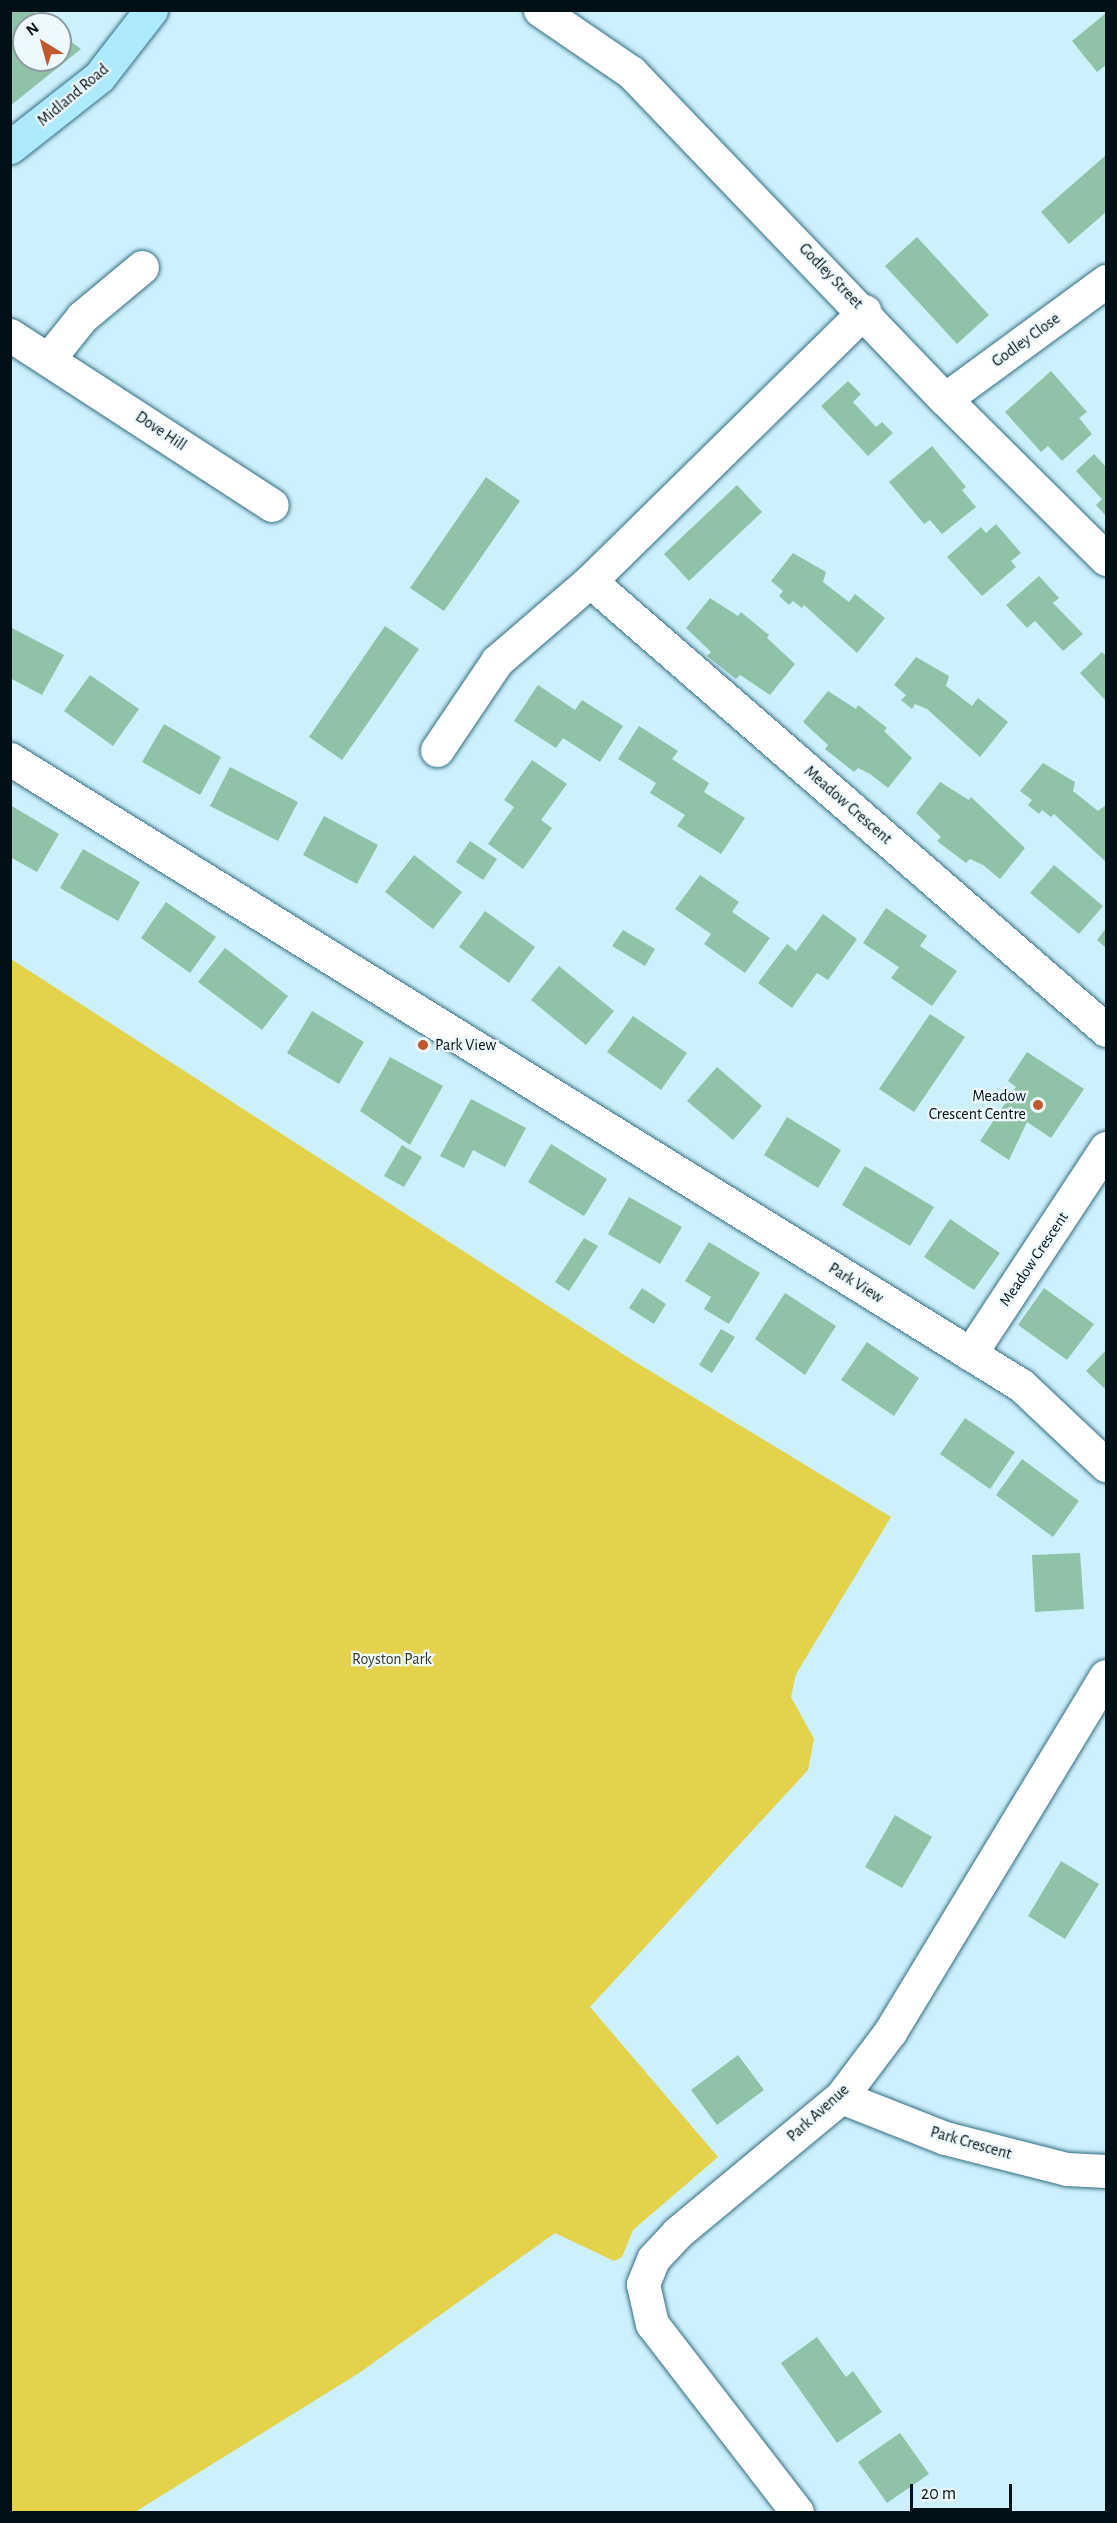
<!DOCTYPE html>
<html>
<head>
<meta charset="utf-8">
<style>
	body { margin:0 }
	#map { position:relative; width:1117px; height:2523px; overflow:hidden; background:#cdf0fd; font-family:"Alegreya Sans",sans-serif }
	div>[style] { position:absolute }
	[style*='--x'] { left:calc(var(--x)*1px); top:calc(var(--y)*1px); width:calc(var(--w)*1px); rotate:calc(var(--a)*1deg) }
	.green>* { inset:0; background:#e4d24b }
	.building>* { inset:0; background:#8fc3a8 }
	.roads { filter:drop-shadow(0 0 2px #336e80) drop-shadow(0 0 2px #336e80) }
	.minor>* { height:33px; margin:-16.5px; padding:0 16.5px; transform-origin:16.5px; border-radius:16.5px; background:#fff }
	.major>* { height:33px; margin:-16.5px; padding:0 16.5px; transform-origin:16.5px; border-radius:16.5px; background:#adeafe }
	.dots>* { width:16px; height:16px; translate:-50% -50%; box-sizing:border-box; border:3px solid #eef9fd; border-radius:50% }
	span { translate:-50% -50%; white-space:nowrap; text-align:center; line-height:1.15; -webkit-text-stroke:4.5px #eef9fd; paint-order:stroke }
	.street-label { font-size:16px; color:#001017 }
	.poi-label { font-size:16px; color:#001017 }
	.left { translate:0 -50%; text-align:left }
	.right { translate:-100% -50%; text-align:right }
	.park-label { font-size:16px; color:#3b3820 }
	.frame { position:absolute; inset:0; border:12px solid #001017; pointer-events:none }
	.north { position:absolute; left:12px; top:12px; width:60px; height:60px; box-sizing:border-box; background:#eef9fd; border:2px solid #8f9ca1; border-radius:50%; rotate:323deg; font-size:16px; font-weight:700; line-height:24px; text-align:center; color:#001017 }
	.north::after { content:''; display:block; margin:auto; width:21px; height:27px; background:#bf582d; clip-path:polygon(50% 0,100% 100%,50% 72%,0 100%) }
	.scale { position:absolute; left:910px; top:2484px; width:102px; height:27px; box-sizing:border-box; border:3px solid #001017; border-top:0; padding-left:8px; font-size:18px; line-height:21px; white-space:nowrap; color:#001017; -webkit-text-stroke:4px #eef9fd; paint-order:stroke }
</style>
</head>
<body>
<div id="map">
	<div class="green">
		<i style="clip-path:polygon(11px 959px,632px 1360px,891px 1517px,796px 1674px,791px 1697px,814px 1739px,808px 1770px,590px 2007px,718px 2157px,633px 2230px,622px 2257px,614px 2261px,555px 2233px,359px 2373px,135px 2512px,11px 2512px)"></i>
	</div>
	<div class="building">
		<i style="clip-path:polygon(10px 10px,32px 10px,49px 24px,24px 24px,24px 60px,60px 60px,60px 33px,81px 49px,10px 106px)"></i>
		<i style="clip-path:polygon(1106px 13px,1106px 65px,1097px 72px,1072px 41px)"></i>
		<i style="clip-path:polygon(1106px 155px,1106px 212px,1069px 244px,1041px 212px)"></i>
		<i style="clip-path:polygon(917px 237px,989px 315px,957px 344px,885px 266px)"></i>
		<i style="clip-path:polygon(1051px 371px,1087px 412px,1079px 418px,1092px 434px,1062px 461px,1048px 446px,1041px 452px,1005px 412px)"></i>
		<i style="clip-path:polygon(848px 381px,861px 394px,853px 402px,876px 427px,882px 422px,893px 433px,868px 456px,821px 406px)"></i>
		<i style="clip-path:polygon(932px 446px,966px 487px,962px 490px,976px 507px,942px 534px,930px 520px,924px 524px,889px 482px)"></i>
		<i style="clip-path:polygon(1094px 454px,1106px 467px,1106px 516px,1096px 505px,1102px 499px,1076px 471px)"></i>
		<i style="clip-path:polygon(486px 477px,520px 501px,444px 611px,410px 588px)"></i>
		<i style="clip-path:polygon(737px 485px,762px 512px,689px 581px,664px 554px)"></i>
		<i style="clip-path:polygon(996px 524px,1021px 553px,1011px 561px,1016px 567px,982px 596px,947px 557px,981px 527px,986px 533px)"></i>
		<i style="clip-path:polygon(793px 553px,826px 572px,823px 582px,849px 602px,855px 594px,885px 618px,857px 653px,804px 605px,802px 608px,793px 601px,789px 605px,779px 596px,783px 591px,771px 581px)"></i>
		<i style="clip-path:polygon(1039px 576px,1059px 598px,1053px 603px,1083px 634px,1063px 651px,1038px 624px,1035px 621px,1027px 628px,1006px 605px)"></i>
		<i style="clip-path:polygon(710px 598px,738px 616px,741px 612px,769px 635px,767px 638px,795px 664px,770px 695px,740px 675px,736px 679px,707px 656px,711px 652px,686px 628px)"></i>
		<i style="clip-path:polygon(385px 626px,419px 649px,342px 760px,309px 737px)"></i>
		<i style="clip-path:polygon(10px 627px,64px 655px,42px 695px,10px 678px)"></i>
		<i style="clip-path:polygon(1102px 652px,1106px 656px,1106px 701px,1080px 673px)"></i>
		<i style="clip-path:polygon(916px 657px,949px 676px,946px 686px,972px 706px,978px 698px,1008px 722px,980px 757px,927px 709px,915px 704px,912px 709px,901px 700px,906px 695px,894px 685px)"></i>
		<i style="clip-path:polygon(90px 675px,139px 709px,113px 746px,64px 711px)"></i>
		<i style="clip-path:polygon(538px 685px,575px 710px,582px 700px,623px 726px,600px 762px,563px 738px,556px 748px,514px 721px)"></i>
		<i style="clip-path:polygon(828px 691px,856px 709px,858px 705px,887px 728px,884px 731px,912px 758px,888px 788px,870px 774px,858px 768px,854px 772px,825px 749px,828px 745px,803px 722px)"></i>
		<i style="clip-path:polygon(164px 724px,221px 757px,200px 795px,142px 762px)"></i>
		<i style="clip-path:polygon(639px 726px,678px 751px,672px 759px,709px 783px,704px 792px,745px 818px,721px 854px,677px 826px,685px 815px,650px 793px,656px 783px,618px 759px)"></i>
		<i style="clip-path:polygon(532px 760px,567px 784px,541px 820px,552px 828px,523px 869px,488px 844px,514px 807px,504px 800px)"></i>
		<i style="clip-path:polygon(1043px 763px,1075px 782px,1073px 791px,1098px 811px,1106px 805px,1106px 862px,1054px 814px,1051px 817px,1042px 810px,1039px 814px,1028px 805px,1032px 800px,1020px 791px)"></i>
		<i style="clip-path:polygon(230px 767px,298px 802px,278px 841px,210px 806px)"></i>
		<i style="clip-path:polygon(940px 782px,969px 800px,971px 797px,1025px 848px,1000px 879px,983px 865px,970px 859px,966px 863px,937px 841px,941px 837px,916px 813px)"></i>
		<i style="clip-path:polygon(10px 805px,59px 834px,37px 872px,10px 857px)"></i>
		<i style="clip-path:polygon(324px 816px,378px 845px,357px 884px,303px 855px)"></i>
		<i style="clip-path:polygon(470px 841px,497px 859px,483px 880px,456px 862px)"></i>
		<i style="clip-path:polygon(83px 849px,140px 882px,118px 921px,60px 888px)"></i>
		<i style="clip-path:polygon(414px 855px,462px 892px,433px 929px,385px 892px)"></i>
		<i style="clip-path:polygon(1054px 865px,1103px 906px,1079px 934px,1030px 893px)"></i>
		<i style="clip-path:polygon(700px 875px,739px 902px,732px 912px,770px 938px,745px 973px,704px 944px,711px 934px,675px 909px)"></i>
		<i style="clip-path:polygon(166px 902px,216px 937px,190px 973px,141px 938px)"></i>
		<i style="clip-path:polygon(886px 908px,927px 936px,920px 946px,957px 971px,932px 1006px,891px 978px,899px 967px,863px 943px)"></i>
		<i style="clip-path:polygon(485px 911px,535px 947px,509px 983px,459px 947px)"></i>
		<i style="clip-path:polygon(823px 914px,857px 939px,828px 980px,817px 973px,792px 1008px,758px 983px,787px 944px,796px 951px)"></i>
		<i style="clip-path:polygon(1106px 928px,1106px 948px,1097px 940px)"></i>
		<i style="clip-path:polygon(623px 930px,655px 949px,645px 966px,612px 946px)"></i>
		<i style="clip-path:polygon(225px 948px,288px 996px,262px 1030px,198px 982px)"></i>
		<i style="clip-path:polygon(559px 966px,614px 1011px,586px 1045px,531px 1000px)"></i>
		<i style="clip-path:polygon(312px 1011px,364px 1042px,339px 1084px,287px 1053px)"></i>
		<i style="clip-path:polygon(930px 1014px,965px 1037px,914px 1112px,879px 1089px)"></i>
		<i style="clip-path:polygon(633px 1016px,687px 1053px,661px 1090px,607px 1052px)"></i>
		<i style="clip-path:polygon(1027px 1052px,1084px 1089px,1051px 1138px,1027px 1122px,1009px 1160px,980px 1141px,1016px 1087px,1008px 1081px)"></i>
		<i style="clip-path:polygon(390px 1057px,443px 1086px,410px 1145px,360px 1111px)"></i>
		<i style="clip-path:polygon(717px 1067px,762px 1106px,733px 1140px,687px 1101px)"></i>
		<i style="clip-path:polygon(471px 1099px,526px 1128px,505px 1167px,473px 1150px,464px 1168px,440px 1156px)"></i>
		<i style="clip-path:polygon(787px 1117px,841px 1150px,818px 1188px,764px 1155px)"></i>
		<i style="clip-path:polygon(551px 1144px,607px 1179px,584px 1216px,528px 1182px)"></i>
		<i style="clip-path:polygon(402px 1145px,422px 1157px,404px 1187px,384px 1176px)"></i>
		<i style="clip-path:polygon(865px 1166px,934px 1207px,910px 1246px,842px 1205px)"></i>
		<i style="clip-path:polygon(629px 1197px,682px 1227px,660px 1264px,608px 1234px)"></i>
		<i style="clip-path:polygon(950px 1219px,1000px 1253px,974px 1290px,924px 1257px)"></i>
		<i style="clip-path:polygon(584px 1238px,598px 1246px,569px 1291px,555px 1282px)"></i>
		<i style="clip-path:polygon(709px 1242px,760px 1273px,729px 1324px,704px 1309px,711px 1297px,685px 1281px)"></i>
		<i style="clip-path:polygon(642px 1288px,666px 1304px,654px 1324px,629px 1308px)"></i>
		<i style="clip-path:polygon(1044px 1288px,1094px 1324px,1067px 1360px,1018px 1325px)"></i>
		<i style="clip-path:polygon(785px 1293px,836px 1326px,805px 1375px,755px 1339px)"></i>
		<i style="clip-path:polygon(721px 1329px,735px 1337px,712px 1373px,699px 1365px)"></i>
		<i style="clip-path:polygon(867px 1342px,919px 1378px,894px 1416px,841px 1380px)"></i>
		<i style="clip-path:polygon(1106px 1350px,1106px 1390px,1086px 1371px)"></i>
		<i style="clip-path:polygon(965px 1418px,1015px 1452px,990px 1489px,940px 1454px)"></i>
		<i style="clip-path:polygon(1022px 1459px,1079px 1501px,1053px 1537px,996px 1495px)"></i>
		<i style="clip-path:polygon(1080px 1553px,1084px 1609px,1035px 1612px,1032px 1555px)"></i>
		<i style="clip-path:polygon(895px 1815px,932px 1837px,902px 1888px,865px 1867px)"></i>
		<i style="clip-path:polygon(1061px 1861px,1099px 1884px,1065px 1939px,1028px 1916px)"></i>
		<i style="clip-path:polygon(738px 2055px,764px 2090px,717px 2125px,691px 2090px)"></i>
		<i style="clip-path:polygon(817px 2337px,846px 2377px,853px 2371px,882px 2412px,837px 2443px,781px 2363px)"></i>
		<i style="clip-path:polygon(900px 2433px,929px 2474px,887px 2503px,858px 2462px)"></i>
	</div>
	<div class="roads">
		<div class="minor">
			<i style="--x:540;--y:10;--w:110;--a:34.3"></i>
			<i style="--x:631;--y:72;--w:453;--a:46.2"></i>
			<i style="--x:945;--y:399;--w:227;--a:44.8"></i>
			<i style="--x:10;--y:335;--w:312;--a:33"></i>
			<i style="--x:50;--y:357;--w:51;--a:-51.3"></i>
			<i style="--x:82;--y:317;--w:78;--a:-39.8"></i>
			<i style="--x:945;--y:399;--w:200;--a:-36.2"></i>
			<i style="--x:590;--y:581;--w:684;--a:41.03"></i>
			<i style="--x:437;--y:750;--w:107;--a:-56"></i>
			<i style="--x:497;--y:661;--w:123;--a:-40.7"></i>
			<i style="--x:590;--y:581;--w:385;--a:-44.5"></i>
			<i style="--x:10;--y:759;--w:1189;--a:31.77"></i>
			<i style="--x:1021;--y:1385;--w:117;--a:43.3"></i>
			<i style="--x:970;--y:1354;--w:247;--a:-56.6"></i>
			<i style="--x:841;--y:2097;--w:112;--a:21.5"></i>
			<i style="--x:945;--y:2138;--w:126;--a:14.3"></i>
			<i style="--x:1067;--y:2169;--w:39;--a:3"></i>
			<i style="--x:797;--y:2512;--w:237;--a:-127.6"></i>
			<i style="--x:652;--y:2324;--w:41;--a:-102.7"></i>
			<i style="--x:643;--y:2284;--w:27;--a:-68"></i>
			<i style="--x:653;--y:2259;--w:35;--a:-47"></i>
			<i style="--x:677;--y:2233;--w:213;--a:-39.7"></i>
			<i style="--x:841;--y:2097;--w:81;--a:-53"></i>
			<i style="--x:890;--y:2032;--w:416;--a:-58.8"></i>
		</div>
		<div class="major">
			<i style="--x:10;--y:147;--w:113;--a:-38.2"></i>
			<i style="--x:99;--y:77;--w:85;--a:-52.2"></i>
		</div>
	</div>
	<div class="dots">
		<i style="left:423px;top:1045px;background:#bf582d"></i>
		<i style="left:1038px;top:1105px;background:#bf582d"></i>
	</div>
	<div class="street-label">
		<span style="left:73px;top:95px;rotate:-40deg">Midland Road</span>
		<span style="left:831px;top:276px;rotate:46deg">Godley Street</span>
		<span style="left:1026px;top:340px;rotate:-36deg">Godley Close</span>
		<span style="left:161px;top:431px;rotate:34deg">Dove Hill</span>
		<span style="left:848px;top:805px;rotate:41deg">Meadow Crescent</span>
		<span style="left:1034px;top:1259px;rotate:-56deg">Meadow Crescent</span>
		<span style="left:856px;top:1283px;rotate:32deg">Park View</span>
		<span style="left:818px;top:2113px;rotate:-42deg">Park Avenue</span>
		<span style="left:971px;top:2143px;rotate:16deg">Park Crescent</span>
	</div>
	<div class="poi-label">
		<span class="left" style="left:435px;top:1045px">Park View</span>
		<span class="right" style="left:1026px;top:1105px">Meadow<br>Crescent Centre</span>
	</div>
	<div class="park-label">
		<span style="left:392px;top:1659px">Royston Park</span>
	</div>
	<div class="frame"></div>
	<div class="north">N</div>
	<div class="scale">20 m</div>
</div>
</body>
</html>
